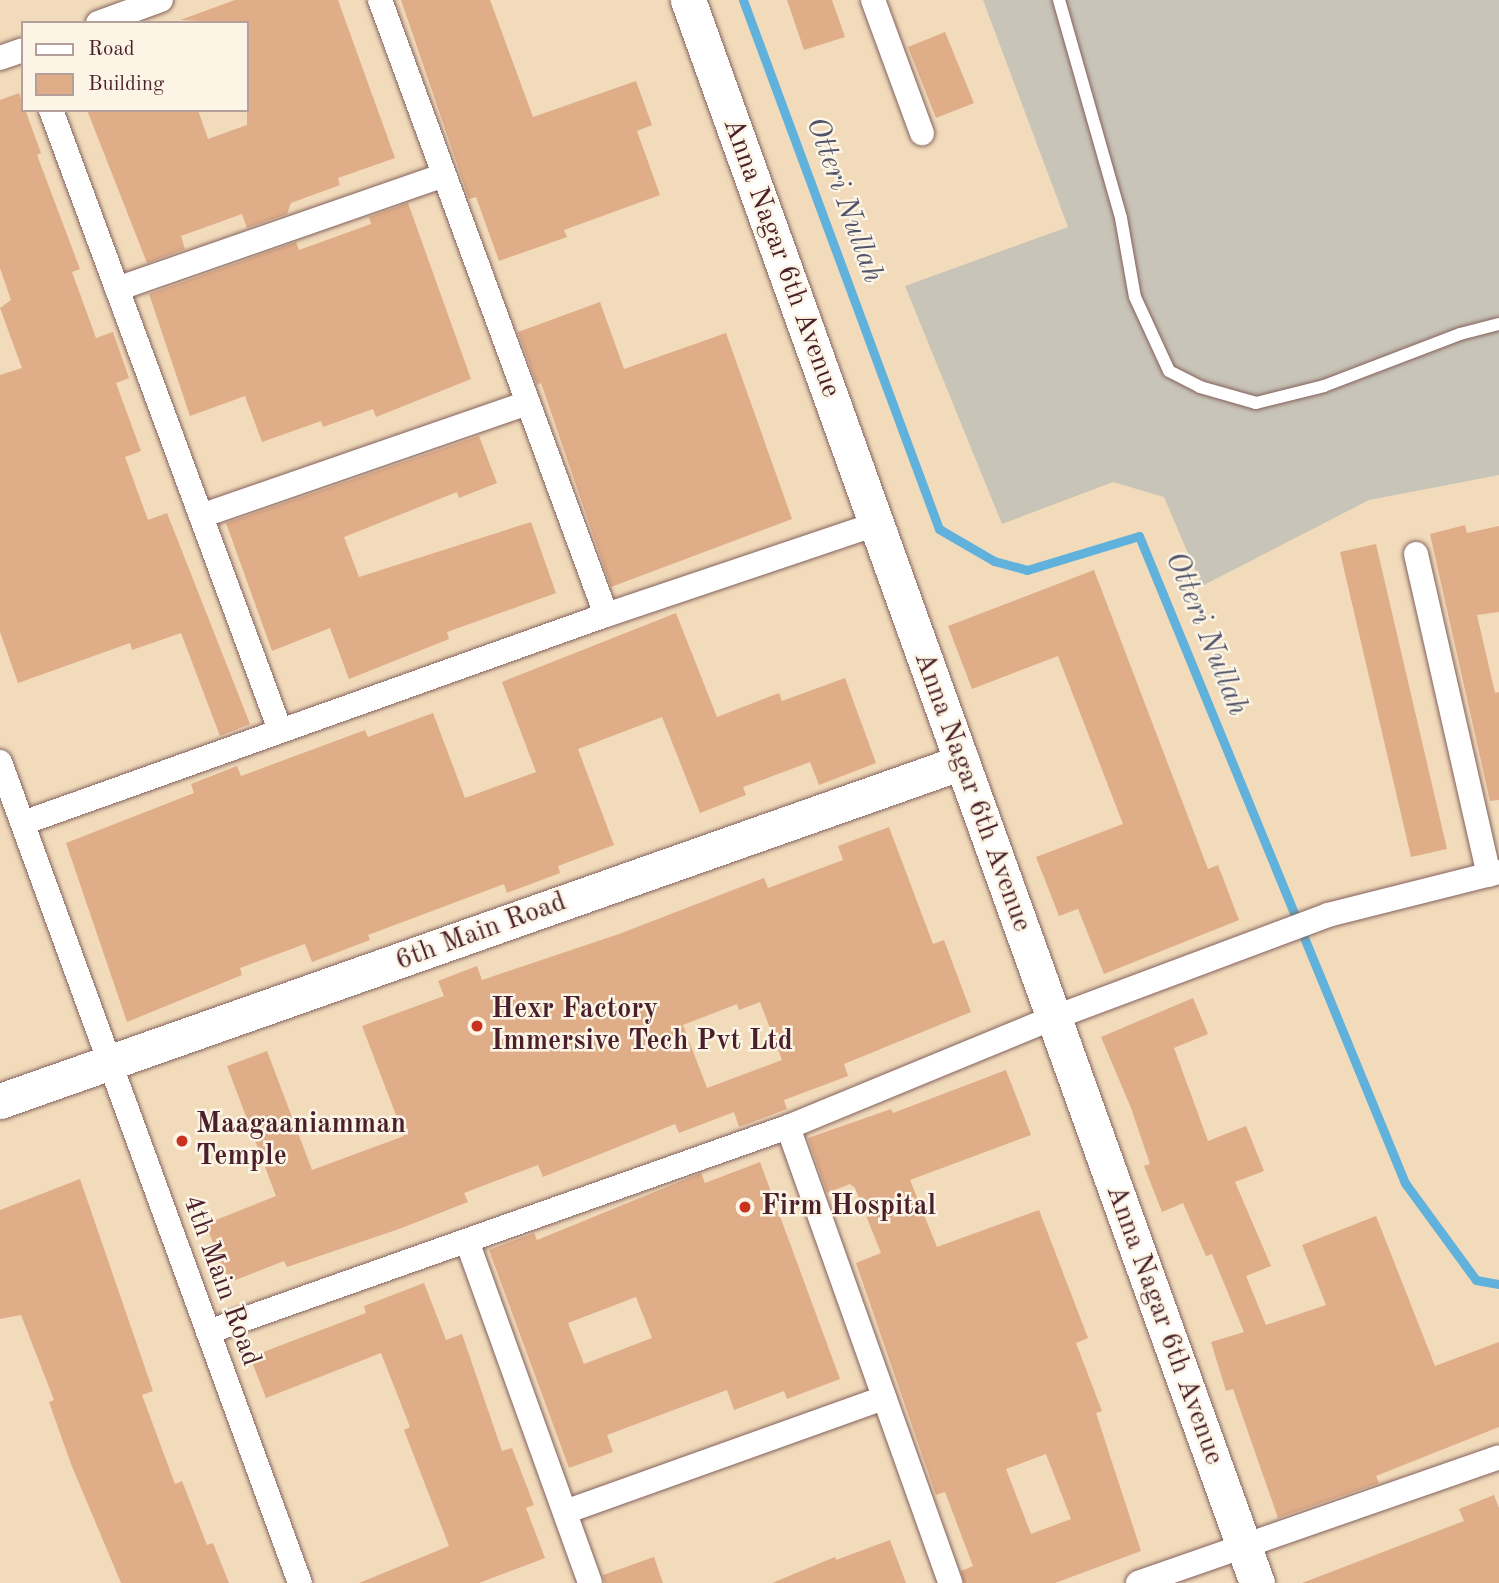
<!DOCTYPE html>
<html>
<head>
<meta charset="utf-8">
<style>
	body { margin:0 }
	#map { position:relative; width:1499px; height:1583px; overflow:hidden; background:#f1dbbb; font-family:"Old Standard TT",serif }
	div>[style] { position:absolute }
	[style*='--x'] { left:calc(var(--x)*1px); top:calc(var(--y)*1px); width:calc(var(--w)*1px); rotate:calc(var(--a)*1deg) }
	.industrial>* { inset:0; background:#c8c4b8 }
	.stream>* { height:9px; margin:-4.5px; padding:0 4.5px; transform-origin:4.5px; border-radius:4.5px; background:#60b1db }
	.building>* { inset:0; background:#e0ad89 }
	.roads { filter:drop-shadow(0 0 2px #84615d) drop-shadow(0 0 2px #84615d) }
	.lane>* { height:12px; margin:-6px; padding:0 6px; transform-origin:6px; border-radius:6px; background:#fff }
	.street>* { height:24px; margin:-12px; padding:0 12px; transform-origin:12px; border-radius:12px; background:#fff }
	.secondary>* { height:35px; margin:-17.5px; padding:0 17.5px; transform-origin:17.5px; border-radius:17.5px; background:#fff }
	.dots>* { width:19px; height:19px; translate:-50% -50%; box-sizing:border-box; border:4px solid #fcf5e5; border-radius:50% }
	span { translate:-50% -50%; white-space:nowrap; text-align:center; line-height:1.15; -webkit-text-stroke:5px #fcf5e5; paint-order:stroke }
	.street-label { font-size:28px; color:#4a1f2b }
	.poi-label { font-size:28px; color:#4a1f2b; font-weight:700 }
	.left { translate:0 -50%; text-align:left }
	.water-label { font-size:30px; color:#525269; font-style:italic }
	.legend { position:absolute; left:21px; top:21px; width:228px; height:91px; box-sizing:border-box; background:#fcf5e5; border:2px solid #b59f9b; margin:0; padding:9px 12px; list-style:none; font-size:21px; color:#4a1f2b }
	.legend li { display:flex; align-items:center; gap:14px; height:35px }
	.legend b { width:35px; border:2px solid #b59f9b }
</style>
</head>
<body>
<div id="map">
	<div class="industrial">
		<i style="clip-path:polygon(983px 0,1499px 0,1499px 475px,1369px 500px,1202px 586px,1164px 497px,1113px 482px,1002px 524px,905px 286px,1068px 227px)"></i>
	</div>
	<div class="stream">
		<i style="--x:743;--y:0;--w:564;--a:69.67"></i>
		<i style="--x:939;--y:529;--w:64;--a:30.2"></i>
		<i style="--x:994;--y:561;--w:34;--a:15"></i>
		<i style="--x:1027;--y:570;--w:117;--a:-16.9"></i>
		<i style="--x:1139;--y:536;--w:700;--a:67.65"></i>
		<i style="--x:1405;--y:1183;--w:120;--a:53.8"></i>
		<i style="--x:1476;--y:1280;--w:23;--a:10"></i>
	</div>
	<div class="building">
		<i style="clip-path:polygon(235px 0,338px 0,395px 158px,338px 178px,340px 185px,291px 203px,287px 214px,247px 228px,242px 214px,181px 236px,185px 249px,147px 263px,87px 110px,198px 110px,208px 139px,247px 125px,247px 23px,180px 20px)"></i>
		<i style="clip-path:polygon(401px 0,490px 0,533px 117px,636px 81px,652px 125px,637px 131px,660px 195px,564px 230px,567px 237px,499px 261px,476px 197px,469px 199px)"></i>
		<i style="clip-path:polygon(787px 0,832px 0,845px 37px,804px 50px)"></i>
		<i style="clip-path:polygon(945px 32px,974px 103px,936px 118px,908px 47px)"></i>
		<i style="clip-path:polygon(19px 93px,41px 153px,37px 155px,80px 269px,72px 272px,96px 338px,113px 332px,129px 378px,116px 383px,141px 451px,125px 457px,148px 520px,167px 513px,250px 724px,220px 736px,181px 633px,132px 650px,130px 643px,18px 683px,0 632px,0 375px,22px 368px,0 308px,11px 300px,0 268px,0 100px)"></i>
		<i style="clip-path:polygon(408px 203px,471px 379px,376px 417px,373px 409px,323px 427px,321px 421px,262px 442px,245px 396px,190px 416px,149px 294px,296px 242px,299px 250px,371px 224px,369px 217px)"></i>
		<i style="clip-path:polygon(600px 302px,624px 369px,726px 333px,792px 519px,611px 587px,541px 383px,537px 385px,518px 332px)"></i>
		<i style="clip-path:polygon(479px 436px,497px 483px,459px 498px,457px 492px,344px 537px,359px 577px,531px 522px,556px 593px,447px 632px,449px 639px,349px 679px,330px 628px,272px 651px,226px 523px)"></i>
		<i style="clip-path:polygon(1465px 525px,1467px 533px,1499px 526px,1499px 612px,1477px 615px,1495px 693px,1499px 692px,1499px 800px,1490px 801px,1430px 534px)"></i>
		<i style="clip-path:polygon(1376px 544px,1447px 849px,1411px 857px,1340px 552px)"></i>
		<i style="clip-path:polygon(1094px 570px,1208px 869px,1218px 865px,1239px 920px,1104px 974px,1078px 909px,1059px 916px,1036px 857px,1123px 824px,1058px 656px,972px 689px,948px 626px)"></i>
		<i style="clip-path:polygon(676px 613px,717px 717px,779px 693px,782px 701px,845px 678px,876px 763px,819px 785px,810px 762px,743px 787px,746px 795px,700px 813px,662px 717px,578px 749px,614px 845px,558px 866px,560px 873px,507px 893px,504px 884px,368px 935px,370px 940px,312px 962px,305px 944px,240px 968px,242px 975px,127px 1022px,66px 843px,194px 793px,191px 784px,237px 766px,241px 776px,365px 730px,368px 737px,433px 713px,465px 798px,536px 772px,502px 682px)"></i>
		<i style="clip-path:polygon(evenodd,889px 827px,933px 944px,944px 940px,971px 1012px,844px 1064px,848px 1076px,784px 1100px,787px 1109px,739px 1127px,734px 1112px,679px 1133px,675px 1124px,543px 1177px,538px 1165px,464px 1193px,468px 1202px,399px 1229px,287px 1267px,284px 1261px,228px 1283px,206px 1224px,276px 1196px,227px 1066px,267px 1051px,312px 1170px,404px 1136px,362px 1026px,444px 996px,438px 981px,477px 966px,482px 980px,619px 934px,764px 878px,768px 888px,843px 860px,838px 846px,889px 827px,760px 1002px,782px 1060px,707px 1088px,683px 1025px,737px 1004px,739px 1010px,760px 1002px)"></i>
		<i style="clip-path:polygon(1193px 998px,1208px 1034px,1174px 1048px,1208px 1141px,1246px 1126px,1264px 1171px,1235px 1182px,1271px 1266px,1246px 1276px,1266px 1325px,1326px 1305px,1302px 1245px,1376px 1216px,1435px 1366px,1499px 1342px,1499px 1427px,1376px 1476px,1379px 1483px,1278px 1518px,1233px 1389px,1226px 1391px,1211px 1342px,1244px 1332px,1212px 1254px,1206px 1256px,1183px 1203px,1162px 1212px,1144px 1166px,1150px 1164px,1131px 1108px,1101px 1037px)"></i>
		<i style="clip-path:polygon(evenodd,1006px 1070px,1031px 1135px,910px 1180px,937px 1247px,1039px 1210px,1088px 1338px,1076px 1343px,1102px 1411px,1096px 1413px,1141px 1551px,1055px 1583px,964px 1583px,961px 1571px,973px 1566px,945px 1492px,936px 1495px,856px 1263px,881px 1253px,855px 1188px,850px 1184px,827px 1193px,808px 1138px,891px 1109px,893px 1113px,1006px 1070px,1046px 1454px,1071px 1519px,1031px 1534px,1006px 1469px,1046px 1454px)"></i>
		<i style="clip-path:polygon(evenodd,760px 1162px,840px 1379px,787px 1399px,784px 1391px,734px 1410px,727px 1390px,607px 1435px,613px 1452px,569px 1468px,489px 1250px,534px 1233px,537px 1240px,701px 1173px,705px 1183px,760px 1162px,636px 1297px,652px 1338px,584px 1364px,568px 1323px,636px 1297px)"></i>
		<i style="clip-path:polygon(80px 1179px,153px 1391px,142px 1395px,175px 1484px,182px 1481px,207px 1545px,213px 1543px,229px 1583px,121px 1583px,71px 1464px,49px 1402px,54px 1400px,21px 1315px,0 1319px,0 1210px)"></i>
		<i style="clip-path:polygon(424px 1283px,446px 1340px,462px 1334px,502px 1451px,512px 1448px,534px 1505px,526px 1508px,545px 1558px,479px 1583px,359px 1583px,449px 1546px,404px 1430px,410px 1427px,381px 1353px,266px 1398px,250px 1357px,366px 1313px,364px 1306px)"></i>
		<i style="clip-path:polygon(1494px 1495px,1499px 1508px,1499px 1583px,1302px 1583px,1464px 1521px,1459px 1509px)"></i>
		<i style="clip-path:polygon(890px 1540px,906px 1583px,772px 1583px,835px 1557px,836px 1560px)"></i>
		<i style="clip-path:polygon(654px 1557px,663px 1583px,605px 1583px,603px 1575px)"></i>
	</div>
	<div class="roads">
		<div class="lane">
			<i style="--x:1059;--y:0;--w:227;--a:74.1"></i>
			<i style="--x:1121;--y:218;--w:80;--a:80"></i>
			<i style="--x:1135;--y:297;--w:81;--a:65.3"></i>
			<i style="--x:1169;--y:371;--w:35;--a:27"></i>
			<i style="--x:1200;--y:387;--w:58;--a:15.9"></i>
			<i style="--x:1256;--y:403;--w:70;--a:-14"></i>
			<i style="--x:1324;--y:386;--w:146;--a:-20.9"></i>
			<i style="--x:1460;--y:334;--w:40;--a:-14.4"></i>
		</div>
		<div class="street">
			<i style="--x:380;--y:0;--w:655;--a:69.82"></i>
			<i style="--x:873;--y:0;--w:142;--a:69.8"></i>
			<i style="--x:98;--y:23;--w:67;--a:-20.1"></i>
			<i style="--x:0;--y:58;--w:24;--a:-19"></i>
			<i style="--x:51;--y:110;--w:661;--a:69.73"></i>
			<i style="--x:117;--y:289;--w:346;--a:-19.2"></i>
			<i style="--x:201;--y:516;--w:346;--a:-19.1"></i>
			<i style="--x:1416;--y:554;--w:329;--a:77.2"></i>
			<i style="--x:0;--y:762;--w:874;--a:69.93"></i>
			<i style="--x:23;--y:823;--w:619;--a:-19.64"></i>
			<i style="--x:606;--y:615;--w:286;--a:-18.6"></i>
			<i style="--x:788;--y:1127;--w:484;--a:70.4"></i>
			<i style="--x:467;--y:1241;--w:363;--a:70.2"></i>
			<i style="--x:208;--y:1332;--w:615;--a:-19.47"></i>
			<i style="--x:788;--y:1127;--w:287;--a:-22.4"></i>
			<i style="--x:1053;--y:1018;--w:294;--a:-20.5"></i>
			<i style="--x:1328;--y:915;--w:176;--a:-14.1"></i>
			<i style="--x:565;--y:1512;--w:339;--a:-19.7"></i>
			<i style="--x:1138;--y:1583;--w:382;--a:-19.2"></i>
		</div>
		<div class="secondary">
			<i style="--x:688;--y:0;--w:1682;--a:70.23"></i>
			<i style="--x:0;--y:1101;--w:1020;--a:-19.41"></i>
		</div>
	</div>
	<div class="dots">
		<i style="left:477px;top:1026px;background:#c8321e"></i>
		<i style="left:182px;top:1141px;background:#c8321e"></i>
		<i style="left:745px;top:1207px;background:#c8321e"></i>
	</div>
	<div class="street-label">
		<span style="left:781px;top:258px;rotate:70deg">Anna Nagar 6th Avenue</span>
		<span style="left:972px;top:792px;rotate:70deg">Anna Nagar 6th Avenue</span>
		<span style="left:481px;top:932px;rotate:-20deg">6th Main Road</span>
		<span style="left:221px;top:1281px;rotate:70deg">4th Main Road</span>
		<span style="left:1164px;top:1325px;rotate:70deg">Anna Nagar 6th Avenue</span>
	</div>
	<div class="poi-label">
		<span class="left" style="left:491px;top:1026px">Hexr Factory<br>Immersive Tech Pvt Ltd</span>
		<span class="left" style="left:196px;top:1141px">Maagaaniamman<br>Temple</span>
		<span class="left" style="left:761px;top:1207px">Firm Hospital</span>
	</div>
	<div class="water-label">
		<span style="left:844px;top:200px;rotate:70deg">Otteri Nullah</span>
		<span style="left:1206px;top:634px;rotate:68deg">Otteri Nullah</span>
	</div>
	<ul class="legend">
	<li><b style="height:9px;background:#fff"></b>Road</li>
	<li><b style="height:19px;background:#e0ad89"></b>Building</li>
	</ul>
</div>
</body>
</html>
